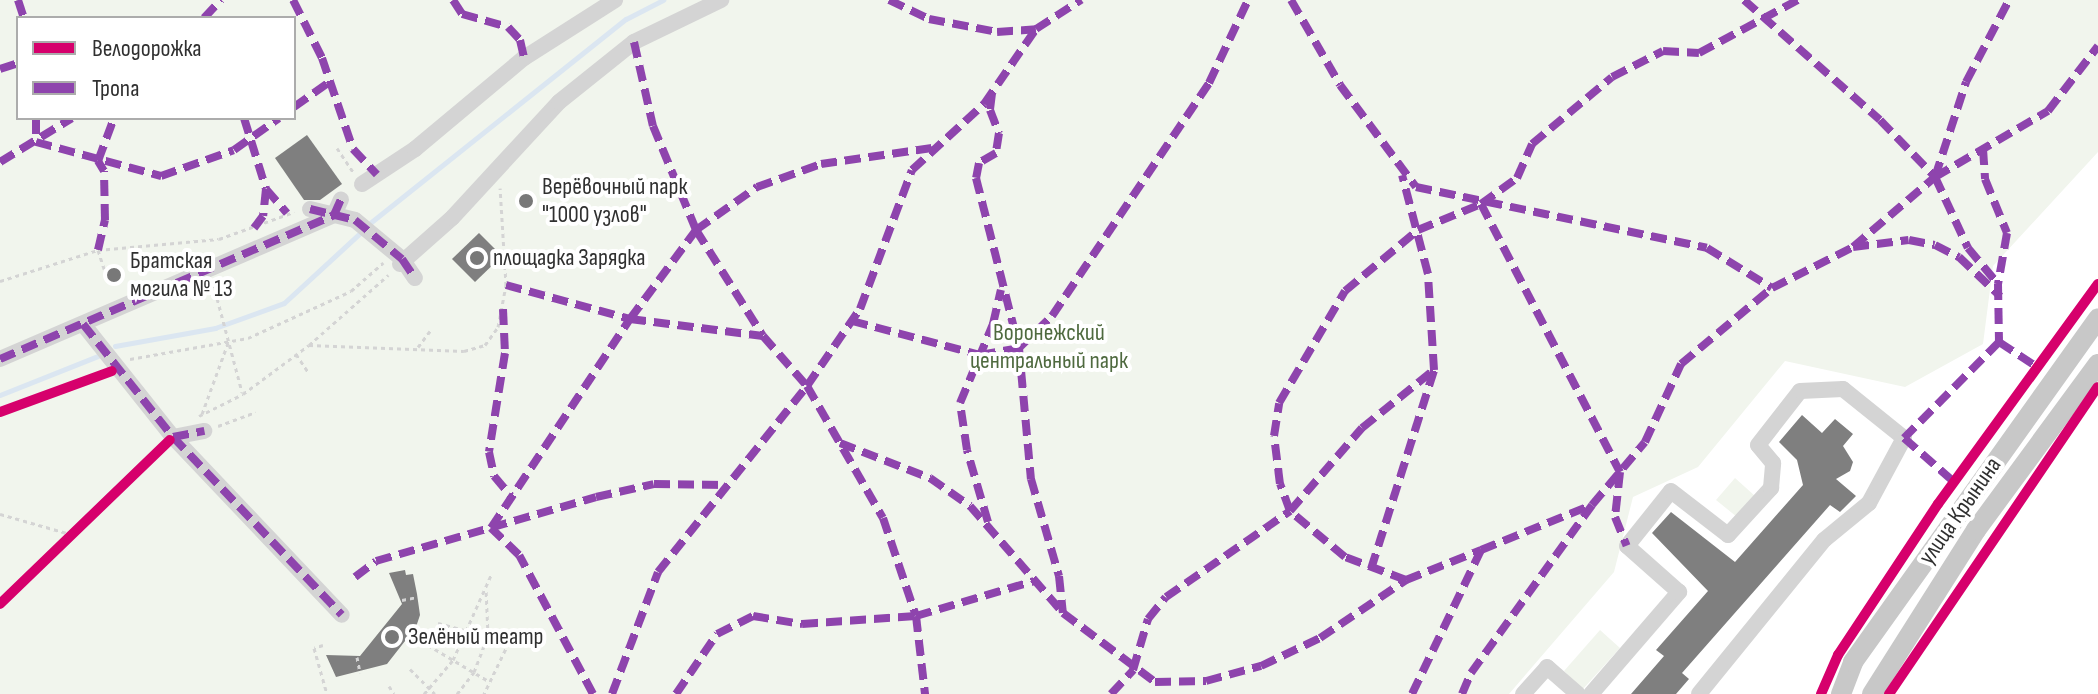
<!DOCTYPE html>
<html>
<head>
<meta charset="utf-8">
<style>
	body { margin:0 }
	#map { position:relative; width:2098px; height:694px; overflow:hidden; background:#fff; font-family:"Sofia Sans Condensed",sans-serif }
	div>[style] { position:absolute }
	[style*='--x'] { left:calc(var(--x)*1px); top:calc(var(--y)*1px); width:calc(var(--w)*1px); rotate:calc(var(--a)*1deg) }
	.green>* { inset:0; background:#f1f5ed }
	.stream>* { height:5px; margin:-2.5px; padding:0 2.5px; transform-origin:2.5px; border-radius:2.5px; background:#dbe6f1 }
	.building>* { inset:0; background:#7f7f7f }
	.path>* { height:3px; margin-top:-1.5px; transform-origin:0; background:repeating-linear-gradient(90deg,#d4d4d4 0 4px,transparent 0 8px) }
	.minor>* { height:16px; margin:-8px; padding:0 8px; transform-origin:8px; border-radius:8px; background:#d4d4d4 }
	.major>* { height:20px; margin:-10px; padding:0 10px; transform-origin:10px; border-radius:10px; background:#c8c8c8 }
	.quiet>* { height:8px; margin-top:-4px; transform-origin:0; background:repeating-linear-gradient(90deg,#8e44ad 0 16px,transparent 0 24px) }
	.cycleway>* { height:10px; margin:-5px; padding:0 5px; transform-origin:5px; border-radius:5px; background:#d6006c }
	.dots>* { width:22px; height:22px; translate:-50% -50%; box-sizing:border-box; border:4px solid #fff; border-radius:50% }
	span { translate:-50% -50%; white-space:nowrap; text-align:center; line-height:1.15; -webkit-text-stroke:8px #fff; paint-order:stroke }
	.poi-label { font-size:24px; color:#303030 }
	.left { translate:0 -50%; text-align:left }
	.park-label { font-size:24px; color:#4f6a3f }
	.street-label { font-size:24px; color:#303030 }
	.legend { position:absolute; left:16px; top:16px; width:280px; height:104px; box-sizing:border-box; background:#fff; border:2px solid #acacac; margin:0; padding:10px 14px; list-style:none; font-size:24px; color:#303030 }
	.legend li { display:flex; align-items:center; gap:16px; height:40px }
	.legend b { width:40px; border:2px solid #acacac }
</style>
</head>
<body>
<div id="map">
	<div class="green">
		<i style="clip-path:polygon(evenodd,0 0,2098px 0,2098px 152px,1993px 266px,1983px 344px,1905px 387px,1785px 361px,1698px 467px,1633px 497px,1614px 572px,1509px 694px,0 694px,0 0,18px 18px,294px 18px,294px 118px,18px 118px,18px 18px)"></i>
		<i style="clip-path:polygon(1735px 478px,1755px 496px,1737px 517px,1716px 500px)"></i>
		<i style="clip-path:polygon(1600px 630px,1620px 648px,1583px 689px,1564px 671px)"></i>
	</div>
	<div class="stream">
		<i style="--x:370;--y:223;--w:327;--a:-38.6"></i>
		<i style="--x:626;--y:19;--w:42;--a:-27.2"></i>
		<i style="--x:115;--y:346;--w:102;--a:-10.2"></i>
		<i style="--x:215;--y:328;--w:73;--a:-19.9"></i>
		<i style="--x:284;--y:303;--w:102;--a:-42.6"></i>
		<i style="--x:0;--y:395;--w:105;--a:-21.7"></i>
	</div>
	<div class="building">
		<i style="clip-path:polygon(307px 135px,342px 184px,320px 200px,304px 200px,275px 158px)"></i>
		<i style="clip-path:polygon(479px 233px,502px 256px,475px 282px,452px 259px)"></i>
		<i style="clip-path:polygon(1802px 415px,1822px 433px,1835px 419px,1853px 434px,1843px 446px,1853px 462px,1850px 471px,1836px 479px,1856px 496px,1840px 512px,1830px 505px,1682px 673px,1689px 679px,1676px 694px,1631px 694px,1664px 656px,1656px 650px,1708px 591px,1652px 533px,1671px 512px,1735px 562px,1803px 485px,1797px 460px,1779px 442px)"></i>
		<i style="clip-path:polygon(405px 570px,406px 575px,413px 574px,417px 594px,420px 615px,416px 627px,387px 664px,336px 677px,326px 655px,360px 656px,402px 604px,389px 573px)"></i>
	</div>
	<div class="path">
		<i style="--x:337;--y:148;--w:30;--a:56"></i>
		<i style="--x:98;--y:250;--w:20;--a:72"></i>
		<i style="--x:0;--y:281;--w:103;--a:-17.6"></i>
		<i style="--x:98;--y:250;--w:121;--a:-5.2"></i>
		<i style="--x:219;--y:239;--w:80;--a:-19.8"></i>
		<i style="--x:213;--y:283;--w:113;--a:75.1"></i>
		<i style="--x:309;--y:345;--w:155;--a:2.2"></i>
		<i style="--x:464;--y:351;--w:22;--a:-16"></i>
		<i style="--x:485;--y:345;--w:22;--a:-54"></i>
		<i style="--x:498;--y:327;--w:43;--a:-79.2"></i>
		<i style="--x:506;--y:285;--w:97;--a:-93.5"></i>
		<i style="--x:418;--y:347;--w:20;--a:-53"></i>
		<i style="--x:296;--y:354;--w:23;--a:56"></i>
		<i style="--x:130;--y:359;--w:120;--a:-10.1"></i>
		<i style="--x:248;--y:338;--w:113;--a:-24.5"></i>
		<i style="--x:351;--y:291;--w:43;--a:-41.2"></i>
		<i style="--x:202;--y:414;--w:76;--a:-69.9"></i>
		<i style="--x:199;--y:416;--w:49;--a:-26.6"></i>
		<i style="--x:243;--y:394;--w:82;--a:-36.6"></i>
		<i style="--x:309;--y:345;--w:106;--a:-41.5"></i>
		<i style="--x:218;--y:426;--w:40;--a:-20.2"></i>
		<i style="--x:0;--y:514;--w:73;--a:15.9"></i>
		<i style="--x:402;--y:600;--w:15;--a:-11"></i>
		<i style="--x:438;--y:623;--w:73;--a:15"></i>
		<i style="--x:509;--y:642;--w:58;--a:115.7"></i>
		<i style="--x:323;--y:645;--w:9;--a:162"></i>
		<i style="--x:314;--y:648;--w:48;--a:74.2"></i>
		<i style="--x:428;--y:645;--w:72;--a:30.8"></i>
		<i style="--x:357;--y:657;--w:16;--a:79"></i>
		<i style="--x:410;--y:669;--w:35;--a:45"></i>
		<i style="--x:389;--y:686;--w:9;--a:58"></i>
		<i style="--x:424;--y:694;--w:45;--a:-49.5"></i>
		<i style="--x:453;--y:660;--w:95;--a:-65.9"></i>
		<i style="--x:457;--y:694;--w:28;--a:-52"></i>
		<i style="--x:474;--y:672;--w:39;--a:-69"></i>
		<i style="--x:488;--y:636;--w:47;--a:-92.4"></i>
	</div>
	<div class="minor">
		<i style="--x:362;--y:184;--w:64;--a:-33.4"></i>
		<i style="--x:415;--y:149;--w:142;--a:-39.9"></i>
		<i style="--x:524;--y:58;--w:108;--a:-32.5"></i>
		<i style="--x:310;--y:209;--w:46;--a:13.7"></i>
		<i style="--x:355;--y:220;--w:61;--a:39.7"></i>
		<i style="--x:402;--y:259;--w:23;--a:56"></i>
		<i style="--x:400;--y:264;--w:69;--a:-41.5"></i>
		<i style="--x:452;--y:218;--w:158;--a:-47.3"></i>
		<i style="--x:559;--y:102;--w:96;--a:-38.7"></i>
		<i style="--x:634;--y:42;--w:97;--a:-25.8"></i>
		<i style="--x:83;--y:324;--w:144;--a:51.5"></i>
		<i style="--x:173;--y:437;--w:245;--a:46.5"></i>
		<i style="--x:0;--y:359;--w:364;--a:-23.3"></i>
		<i style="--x:334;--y:215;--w:17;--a:-66"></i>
		<i style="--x:173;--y:437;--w:32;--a:-11"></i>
		<i style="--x:1523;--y:694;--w:36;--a:-48"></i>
		<i style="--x:1547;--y:667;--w:41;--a:41.1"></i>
		<i style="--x:1591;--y:694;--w:135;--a:-49.2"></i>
		<i style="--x:1679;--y:592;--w:69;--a:-138.5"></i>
		<i style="--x:1627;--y:546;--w:70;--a:-51.3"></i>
		<i style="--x:1671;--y:491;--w:72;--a:37.7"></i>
		<i style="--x:1728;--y:535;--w:64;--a:-47.5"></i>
		<i style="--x:1771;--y:488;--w:25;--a:-85"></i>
		<i style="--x:1773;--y:463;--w:23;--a:-130"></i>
		<i style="--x:1758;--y:445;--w:68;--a:-52.1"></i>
		<i style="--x:1800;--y:391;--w:43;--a:-2.7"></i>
		<i style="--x:1843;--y:389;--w:78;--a:38.8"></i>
		<i style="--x:1904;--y:438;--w:74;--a:118.3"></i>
		<i style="--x:1869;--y:503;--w:58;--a:140.6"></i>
		<i style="--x:1824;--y:540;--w:198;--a:129.1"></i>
	</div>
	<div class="major">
		<i style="--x:1841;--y:694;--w:34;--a:-69"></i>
		<i style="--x:1853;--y:662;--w:422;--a:-54.5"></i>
		<i style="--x:1872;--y:694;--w:194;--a:-57.6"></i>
		<i style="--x:1976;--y:530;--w:206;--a:-53.7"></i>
	</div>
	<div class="quiet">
		<i style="--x:18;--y:0;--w:19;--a:72"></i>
		<i style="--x:293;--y:0;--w:65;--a:63.4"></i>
		<i style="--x:322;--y:58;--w:96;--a:71.2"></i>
		<i style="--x:353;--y:149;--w:35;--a:47"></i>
		<i style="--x:453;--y:0;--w:17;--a:57"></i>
		<i style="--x:462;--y:14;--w:48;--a:15.8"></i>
		<i style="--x:508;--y:27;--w:18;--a:47"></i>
		<i style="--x:520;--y:40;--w:18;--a:77"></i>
		<i style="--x:889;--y:0;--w:44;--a:25.4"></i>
		<i style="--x:929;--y:19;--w:69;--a:10.8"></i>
		<i style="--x:997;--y:32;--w:39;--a:-4"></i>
		<i style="--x:1291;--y:0;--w:98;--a:60"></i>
		<i style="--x:1340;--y:85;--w:127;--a:53.3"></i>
		<i style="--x:1416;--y:187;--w:297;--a:11.8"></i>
		<i style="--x:1707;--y:248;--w:76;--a:31.6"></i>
		<i style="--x:1744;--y:0;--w:181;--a:41.4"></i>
		<i style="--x:1880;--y:120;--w:79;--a:46"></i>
		<i style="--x:1935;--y:177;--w:78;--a:65.1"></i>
		<i style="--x:1968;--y:248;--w:47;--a:50.2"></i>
		<i style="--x:1998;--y:284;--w:58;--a:89"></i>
		<i style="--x:1999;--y:342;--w:135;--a:134.7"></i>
		<i style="--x:1904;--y:438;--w:67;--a:41.3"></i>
		<i style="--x:204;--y:18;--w:25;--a:-47"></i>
		<i style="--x:634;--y:42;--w:86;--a:77.3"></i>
		<i style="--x:653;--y:126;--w:113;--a:67.5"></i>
		<i style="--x:696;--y:230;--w:125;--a:57.7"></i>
		<i style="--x:763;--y:336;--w:67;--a:48.7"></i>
		<i style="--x:807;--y:386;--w:152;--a:60.1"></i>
		<i style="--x:883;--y:518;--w:103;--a:71.4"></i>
		<i style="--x:916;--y:616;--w:79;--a:83.4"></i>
		<i style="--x:0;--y:69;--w:19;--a:-18"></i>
		<i style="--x:992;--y:93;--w:17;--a:97"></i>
		<i style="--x:990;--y:110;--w:25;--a:69"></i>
		<i style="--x:999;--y:133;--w:20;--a:99"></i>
		<i style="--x:996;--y:153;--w:20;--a:150"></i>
		<i style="--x:979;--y:163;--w:15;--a:101"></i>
		<i style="--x:976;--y:178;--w:175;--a:75.8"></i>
		<i style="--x:1019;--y:348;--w:132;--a:84.8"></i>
		<i style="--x:1031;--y:479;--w:101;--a:73.9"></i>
		<i style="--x:1059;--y:576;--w:37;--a:84"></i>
		<i style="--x:294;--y:107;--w:42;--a:-35.2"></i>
		<i style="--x:36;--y:118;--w:24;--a:90"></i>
		<i style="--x:36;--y:142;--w:130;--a:15.2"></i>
		<i style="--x:161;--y:176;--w:77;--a:-19.6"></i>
		<i style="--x:234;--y:150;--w:55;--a:-35.4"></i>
		<i style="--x:244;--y:118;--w:74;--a:72.8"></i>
		<i style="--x:266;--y:189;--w:27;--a:96"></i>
		<i style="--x:263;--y:216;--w:15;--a:127"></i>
		<i style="--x:1983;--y:149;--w:30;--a:86"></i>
		<i style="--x:1985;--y:179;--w:58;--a:67.8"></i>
		<i style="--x:2007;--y:233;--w:52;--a:100"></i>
		<i style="--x:0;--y:162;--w:84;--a:-31.4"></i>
		<i style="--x:1935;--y:177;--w:100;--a:-71.9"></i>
		<i style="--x:1966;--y:82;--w:93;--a:-62.3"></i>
		<i style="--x:266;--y:189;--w:32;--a:49"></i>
		<i style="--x:1481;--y:204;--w:302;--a:62.6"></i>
		<i style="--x:1620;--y:472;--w:45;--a:96.3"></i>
		<i style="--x:1615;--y:517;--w:31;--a:68"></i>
		<i style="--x:310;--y:209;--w:46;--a:13.7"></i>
		<i style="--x:355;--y:220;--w:61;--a:39.7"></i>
		<i style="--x:402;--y:259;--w:23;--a:56"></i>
		<i style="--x:1853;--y:247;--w:56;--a:-7.1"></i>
		<i style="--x:1909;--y:240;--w:26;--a:11"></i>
		<i style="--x:1935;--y:245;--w:27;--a:27"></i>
		<i style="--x:1959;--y:257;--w:57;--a:43.6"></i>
		<i style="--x:98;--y:250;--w:31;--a:-77"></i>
		<i style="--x:105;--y:220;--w:49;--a:-91.2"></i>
		<i style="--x:104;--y:171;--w:12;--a:-121"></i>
		<i style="--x:98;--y:161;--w:46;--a:-69.6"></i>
		<i style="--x:506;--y:285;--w:129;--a:15.3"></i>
		<i style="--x:630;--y:319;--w:134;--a:7.3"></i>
		<i style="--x:503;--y:309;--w:44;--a:87.4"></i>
		<i style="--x:505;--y:353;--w:100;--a:99.2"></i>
		<i style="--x:489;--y:452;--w:25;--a:78"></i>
		<i style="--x:494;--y:476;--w:26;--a:50"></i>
		<i style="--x:852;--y:321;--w:132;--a:14.9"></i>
		<i style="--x:980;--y:355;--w:40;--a:-10"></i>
		<i style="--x:1019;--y:348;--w:46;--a:-44.1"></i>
		<i style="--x:1052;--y:316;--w:281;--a:-56"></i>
		<i style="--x:1209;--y:83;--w:92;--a:-64.8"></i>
		<i style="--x:83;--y:324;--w:144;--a:51.5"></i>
		<i style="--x:173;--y:437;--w:245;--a:46.5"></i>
		<i style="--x:1999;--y:342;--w:45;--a:33.3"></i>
		<i style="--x:0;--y:359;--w:364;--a:-23.3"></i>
		<i style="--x:334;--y:215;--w:17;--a:-66"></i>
		<i style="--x:173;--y:437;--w:32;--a:-11"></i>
		<i style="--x:840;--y:443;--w:97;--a:21.3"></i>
		<i style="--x:930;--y:478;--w:49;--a:35"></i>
		<i style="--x:970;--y:506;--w:142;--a:49"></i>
		<i style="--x:1063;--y:613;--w:115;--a:36.9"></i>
		<i style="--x:1155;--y:682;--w:51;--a:-1.1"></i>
		<i style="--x:1206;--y:681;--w:57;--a:-15.3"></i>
		<i style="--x:1261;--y:666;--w:65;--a:-25.4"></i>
		<i style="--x:1320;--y:638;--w:104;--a:-34"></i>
		<i style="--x:1406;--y:580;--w:81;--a:-21.8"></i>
		<i style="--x:988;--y:522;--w:75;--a:-106.3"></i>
		<i style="--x:967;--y:450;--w:48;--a:-98.5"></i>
		<i style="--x:960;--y:403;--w:86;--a:-67.3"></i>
		<i style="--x:993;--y:324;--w:35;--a:-77"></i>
		<i style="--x:1371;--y:569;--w:209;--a:-72.4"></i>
		<i style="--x:1434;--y:370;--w:96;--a:-93.6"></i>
		<i style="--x:1428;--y:274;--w:102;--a:-104.7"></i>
		<i style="--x:355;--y:577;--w:26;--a:-37"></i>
		<i style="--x:376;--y:561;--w:229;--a:-16.2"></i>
		<i style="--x:596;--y:497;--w:59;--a:-12.6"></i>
		<i style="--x:654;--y:484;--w:72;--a:0.8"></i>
		<i style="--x:1406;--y:580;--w:65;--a:-159.3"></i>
		<i style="--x:1345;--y:557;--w:72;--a:-140.1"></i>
		<i style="--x:1290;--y:511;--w:29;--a:-110"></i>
		<i style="--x:1280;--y:484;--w:48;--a:-97.1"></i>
		<i style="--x:1274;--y:436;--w:33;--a:-81"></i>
		<i style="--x:1279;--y:403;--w:130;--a:-59.5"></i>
		<i style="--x:1345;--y:291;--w:95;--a:-39.9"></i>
		<i style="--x:1418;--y:230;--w:68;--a:-22.4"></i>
		<i style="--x:1481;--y:204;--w:44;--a:-35.8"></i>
		<i style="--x:1517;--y:178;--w:37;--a:-66"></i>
		<i style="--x:1532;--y:144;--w:104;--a:-39.9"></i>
		<i style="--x:1612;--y:77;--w:57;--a:-27"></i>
		<i style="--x:1663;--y:51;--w:36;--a:3"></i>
		<i style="--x:1699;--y:53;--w:112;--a:-28.2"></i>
		<i style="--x:593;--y:694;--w:157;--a:-118"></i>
		<i style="--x:519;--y:555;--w:39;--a:-136"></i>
		<i style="--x:491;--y:528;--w:251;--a:-56.4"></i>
		<i style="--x:630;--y:319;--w:111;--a:-53.4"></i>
		<i style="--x:696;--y:230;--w:75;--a:-35.2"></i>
		<i style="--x:757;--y:187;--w:68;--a:-19.8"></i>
		<i style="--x:821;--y:164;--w:112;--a:-8.2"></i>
		<i style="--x:612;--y:694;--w:130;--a:-69.3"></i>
		<i style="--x:658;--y:572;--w:238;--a:-51.3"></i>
		<i style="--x:807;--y:386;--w:93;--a:-55.5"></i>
		<i style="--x:860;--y:309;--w:148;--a:-69.5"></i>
		<i style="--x:912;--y:170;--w:98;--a:-42.5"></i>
		<i style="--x:984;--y:104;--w:91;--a:-55.3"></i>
		<i style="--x:1036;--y:29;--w:54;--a:-32.8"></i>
		<i style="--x:676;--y:694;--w:73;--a:-55.7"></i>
		<i style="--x:717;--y:634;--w:40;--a:-26.6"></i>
		<i style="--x:753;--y:616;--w:50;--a:9.3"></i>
		<i style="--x:802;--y:624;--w:114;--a:-4"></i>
		<i style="--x:916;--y:616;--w:123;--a:-16.5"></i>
		<i style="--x:1111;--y:694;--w:33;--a:-47"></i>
		<i style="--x:1133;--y:670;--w:53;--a:-73.6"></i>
		<i style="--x:1148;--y:619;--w:28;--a:-51"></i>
		<i style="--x:1166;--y:597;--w:151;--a:-34.7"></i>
		<i style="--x:1290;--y:511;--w:110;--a:-49.1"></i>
		<i style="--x:1362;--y:428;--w:92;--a:-38.9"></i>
		<i style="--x:1412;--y:694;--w:160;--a:-64.4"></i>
		<i style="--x:1481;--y:550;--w:120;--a:-22.1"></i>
		<i style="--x:1462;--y:694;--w:23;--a:-67"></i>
		<i style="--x:1471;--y:673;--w:207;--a:-54.2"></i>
		<i style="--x:1592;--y:505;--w:82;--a:-49.9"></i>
		<i style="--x:1645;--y:442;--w:86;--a:-65.2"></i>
		<i style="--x:1681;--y:364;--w:119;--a:-39.9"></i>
		<i style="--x:1772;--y:288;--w:91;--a:-26.8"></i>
		<i style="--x:1853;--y:247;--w:108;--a:-40.5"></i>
		<i style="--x:1935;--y:177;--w:131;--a:-30.3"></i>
		<i style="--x:2048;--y:111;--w:82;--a:-52.4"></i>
	</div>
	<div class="cycleway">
		<i style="--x:0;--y:412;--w:119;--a:-20.1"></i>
		<i style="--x:0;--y:604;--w:236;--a:-44"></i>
		<i style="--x:1821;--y:694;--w:43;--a:-66.4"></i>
		<i style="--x:1838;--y:655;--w:181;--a:-56.5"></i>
		<i style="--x:1938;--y:504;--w:272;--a:-54"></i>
		<i style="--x:1889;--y:694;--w:371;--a:-55.8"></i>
	</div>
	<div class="dots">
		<i style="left:526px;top:201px;background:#787878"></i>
		<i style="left:477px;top:258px;background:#787878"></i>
		<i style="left:114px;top:275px;background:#787878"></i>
		<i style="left:392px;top:637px;background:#787878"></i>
	</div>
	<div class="poi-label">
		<span class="left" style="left:542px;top:201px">Верёвочный парк<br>"1000 узлов"</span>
		<span class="left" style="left:493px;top:258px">площадка Зарядка</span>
		<span class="left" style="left:130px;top:275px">Братская<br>могила № 13</span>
		<span class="left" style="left:408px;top:637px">Зелёный театр</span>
	</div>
	<div class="park-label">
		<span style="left:1049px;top:347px">Воронежский<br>центральный парк</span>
	</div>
	<div class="street-label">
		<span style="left:1960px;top:511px;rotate:-55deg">улица Крынина</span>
	</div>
	<ul class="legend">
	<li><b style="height:10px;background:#d6006c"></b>Велодорожка</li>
	<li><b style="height:10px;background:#8e44ad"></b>Тропа</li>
	</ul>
</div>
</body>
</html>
